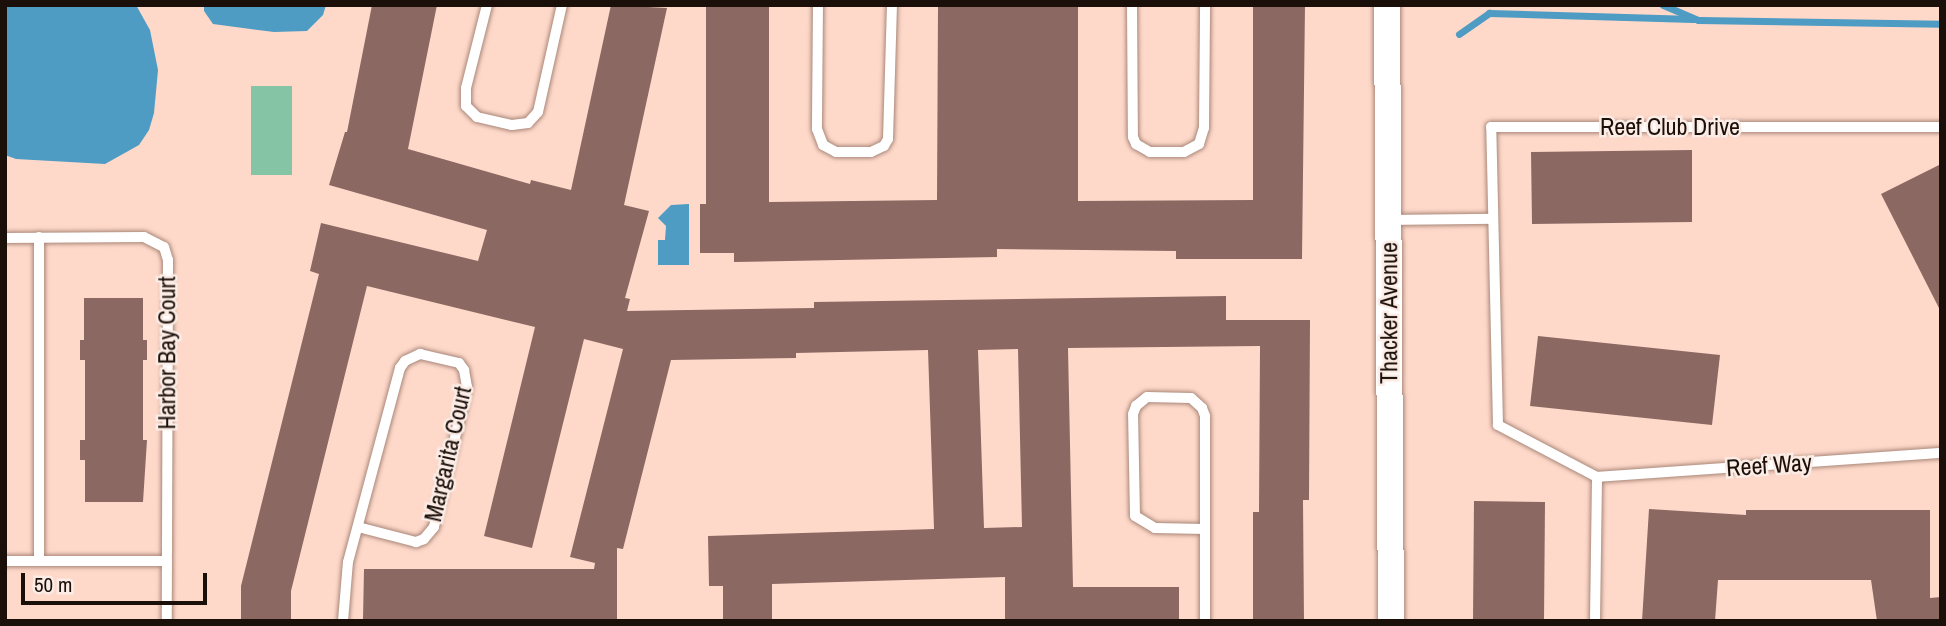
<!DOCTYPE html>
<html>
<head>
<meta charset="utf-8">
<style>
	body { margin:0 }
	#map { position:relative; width:1946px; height:626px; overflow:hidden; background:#fed9ca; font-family:"Archivo Narrow",sans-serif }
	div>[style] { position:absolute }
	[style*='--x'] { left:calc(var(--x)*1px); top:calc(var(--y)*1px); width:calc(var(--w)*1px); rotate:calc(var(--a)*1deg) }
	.green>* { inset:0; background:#85c4a4 }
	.water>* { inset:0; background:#4e9bc3 }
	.stream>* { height:7px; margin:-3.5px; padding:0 3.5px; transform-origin:3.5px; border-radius:3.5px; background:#4e9bc3 }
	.building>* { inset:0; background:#8b6862 }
	.roads { filter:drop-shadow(0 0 2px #a98779) drop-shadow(0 0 2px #a98779) }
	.service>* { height:10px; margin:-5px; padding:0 5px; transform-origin:5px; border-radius:5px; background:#fff }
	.tertiary>* { height:26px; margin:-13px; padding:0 13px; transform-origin:13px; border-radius:13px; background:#fff }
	span { translate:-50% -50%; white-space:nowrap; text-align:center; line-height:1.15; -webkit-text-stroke:5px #fbece6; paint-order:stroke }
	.street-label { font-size:24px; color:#1b0f09 }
	.frame { position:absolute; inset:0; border:7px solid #1b0f09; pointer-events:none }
	.scale { position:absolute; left:21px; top:573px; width:186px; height:32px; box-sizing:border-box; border:4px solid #1b0f09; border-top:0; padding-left:9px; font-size:21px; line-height:24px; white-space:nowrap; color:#1b0f09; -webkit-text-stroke:5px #fbece6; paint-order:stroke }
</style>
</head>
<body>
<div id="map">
	<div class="green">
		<i style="clip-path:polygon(251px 86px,292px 86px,292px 175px,251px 175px)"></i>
	</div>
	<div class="water">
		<i style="clip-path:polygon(5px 5px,136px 5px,150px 30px,158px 70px,154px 113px,149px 130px,139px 145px,105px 164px,16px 159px,5px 155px)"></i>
		<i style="clip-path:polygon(204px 5px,326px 5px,323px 15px,307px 31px,274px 32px,213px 24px,204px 11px)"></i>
		<i style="clip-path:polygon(689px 204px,689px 265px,658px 265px,658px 240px,665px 240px,666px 226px,658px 218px,671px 205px)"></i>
	</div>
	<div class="stream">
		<i style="--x:1663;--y:5;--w:38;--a:23"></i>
		<i style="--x:1698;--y:20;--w:243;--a:0.9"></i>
		<i style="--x:1459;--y:34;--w:37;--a:-35"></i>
		<i style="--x:1489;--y:13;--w:204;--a:1.7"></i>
	</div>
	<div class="building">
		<i style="clip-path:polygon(evenodd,372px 5px,437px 5px,408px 149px,530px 184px,531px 180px,571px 190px,611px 5px,667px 8px,624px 205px,649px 211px,625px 298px,630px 299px,627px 311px,814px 308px,814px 302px,1226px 296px,1226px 320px,1310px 320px,1309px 500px,1303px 500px,1304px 621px,1253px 621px,1253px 512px,1259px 512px,1260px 346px,1068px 348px,1073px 587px,1179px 587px,1179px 621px,1005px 621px,1005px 577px,772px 584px,772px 621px,723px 621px,723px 586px,709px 586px,708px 536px,934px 529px,928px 350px,796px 353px,796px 358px,671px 360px,623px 549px,617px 548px,617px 621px,363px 619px,364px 569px,594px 569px,595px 563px,570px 557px,623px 349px,584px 339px,532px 548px,484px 536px,535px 327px,367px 286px,291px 591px,291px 621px,241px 621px,241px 586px,319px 274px,310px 271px,321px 223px,478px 261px,487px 230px,329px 185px,345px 132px,347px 132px,372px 5px,1018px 349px,1022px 527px,984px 528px,978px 350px,1018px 349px)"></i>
		<i style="clip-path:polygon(706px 5px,769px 5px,769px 202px,937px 200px,938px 5px,1078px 5px,1078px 201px,1253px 200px,1253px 5px,1305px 5px,1302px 259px,1176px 259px,1176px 251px,997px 249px,997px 257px,734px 262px,734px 253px,700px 253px,700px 204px,706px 204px)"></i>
		<i style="clip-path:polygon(1692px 150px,1692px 222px,1532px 224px,1531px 152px)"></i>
		<i style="clip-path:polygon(1941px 164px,1941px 312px,1881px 194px)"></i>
		<i style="clip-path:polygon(84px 298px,143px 298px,143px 340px,147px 340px,147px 360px,143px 360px,143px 440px,147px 440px,143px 502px,85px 502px,85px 460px,80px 460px,80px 440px,85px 440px,85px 360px,80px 360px,80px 340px,84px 340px)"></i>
		<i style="clip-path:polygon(1538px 336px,1720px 355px,1712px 425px,1530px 406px)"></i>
		<i style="clip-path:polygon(1474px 501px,1545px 502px,1544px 621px,1473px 621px)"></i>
		<i style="clip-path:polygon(1649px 509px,1746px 515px,1746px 510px,1930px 510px,1930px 598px,1941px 597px,1941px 621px,1877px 621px,1871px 580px,1718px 580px,1715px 621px,1642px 621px)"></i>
	</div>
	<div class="roads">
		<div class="service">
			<i style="--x:487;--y:5;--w:86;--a:104.2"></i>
			<i style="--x:466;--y:88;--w:18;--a:90"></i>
			<i style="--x:466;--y:106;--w:16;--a:45"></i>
			<i style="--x:477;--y:117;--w:36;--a:13"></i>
			<i style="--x:512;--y:125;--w:16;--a:-7"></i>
			<i style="--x:528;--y:123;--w:15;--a:-48"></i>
			<i style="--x:538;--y:112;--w:110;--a:-77.4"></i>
			<i style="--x:818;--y:5;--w:124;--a:90.5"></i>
			<i style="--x:817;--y:129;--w:17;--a:69"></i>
			<i style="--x:823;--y:145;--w:15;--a:28"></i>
			<i style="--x:836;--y:152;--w:35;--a:0"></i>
			<i style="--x:871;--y:152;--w:14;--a:-25"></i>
			<i style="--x:884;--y:146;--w:8;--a:-60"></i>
			<i style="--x:888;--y:139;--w:134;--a:-88.3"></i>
			<i style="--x:1132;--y:5;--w:132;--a:89.6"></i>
			<i style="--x:1133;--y:137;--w:8;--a:67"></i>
			<i style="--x:1136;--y:144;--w:16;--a:30"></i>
			<i style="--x:1150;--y:152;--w:34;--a:0"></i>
			<i style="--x:1184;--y:152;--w:17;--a:-28"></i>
			<i style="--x:1199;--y:144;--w:17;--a:-73"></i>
			<i style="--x:1204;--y:128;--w:123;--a:-89.5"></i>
			<i style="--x:1389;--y:220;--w:103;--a:-0.6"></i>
			<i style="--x:5;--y:238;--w:139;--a:-0.4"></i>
			<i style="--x:144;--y:237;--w:22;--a:27"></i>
			<i style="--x:164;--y:247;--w:14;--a:73"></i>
			<i style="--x:168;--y:260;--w:361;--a:90.2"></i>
			<i style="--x:1597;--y:477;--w:345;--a:-4"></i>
			<i style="--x:1205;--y:529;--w:50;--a:-178.9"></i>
			<i style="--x:1155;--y:528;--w:23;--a:-149"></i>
			<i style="--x:1135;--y:516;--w:102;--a:-91.1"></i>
			<i style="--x:1133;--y:414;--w:9;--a:-69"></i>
			<i style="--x:1136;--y:406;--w:14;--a:-39"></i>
			<i style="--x:1147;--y:397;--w:44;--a:1.3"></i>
			<i style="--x:1191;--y:398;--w:15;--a:42"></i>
			<i style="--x:1202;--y:408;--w:9;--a:69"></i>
			<i style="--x:1205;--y:416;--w:205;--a:90"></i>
			<i style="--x:5;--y:561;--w:162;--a:0"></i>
			<i style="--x:39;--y:561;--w:324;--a:-90"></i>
			<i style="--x:343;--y:621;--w:59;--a:-85.2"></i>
			<i style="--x:348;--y:562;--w:201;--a:-75"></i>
			<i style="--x:400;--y:368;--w:9;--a:-54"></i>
			<i style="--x:405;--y:361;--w:17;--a:-25"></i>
			<i style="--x:420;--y:354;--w:40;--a:13"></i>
			<i style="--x:459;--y:363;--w:9;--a:54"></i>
			<i style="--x:464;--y:370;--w:17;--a:80"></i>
			<i style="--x:467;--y:387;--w:144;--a:103.3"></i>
			<i style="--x:434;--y:527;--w:16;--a:130"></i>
			<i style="--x:424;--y:539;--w:9;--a:159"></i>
			<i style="--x:416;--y:542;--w:60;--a:-165.5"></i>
			<i style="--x:1595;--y:621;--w:144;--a:-89.2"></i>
			<i style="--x:1597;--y:477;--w:112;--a:-152.3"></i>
			<i style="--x:1498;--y:425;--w:298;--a:-91.3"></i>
			<i style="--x:1491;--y:127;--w:450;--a:0"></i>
		</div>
		<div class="tertiary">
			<i style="--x:1387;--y:5;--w:616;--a:89.63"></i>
		</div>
	</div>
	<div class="street-label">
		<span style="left:1670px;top:127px">Reef Club Drive</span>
		<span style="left:1389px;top:313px;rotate:-90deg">Thacker Avenue</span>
		<span style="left:167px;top:353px;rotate:-90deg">Harbor Bay Court</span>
		<span style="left:448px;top:454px;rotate:-77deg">Margarita Court</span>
		<span style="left:1769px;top:465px;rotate:-4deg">Reef Way</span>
	</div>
	<div class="frame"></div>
	<div class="scale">50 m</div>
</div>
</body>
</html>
